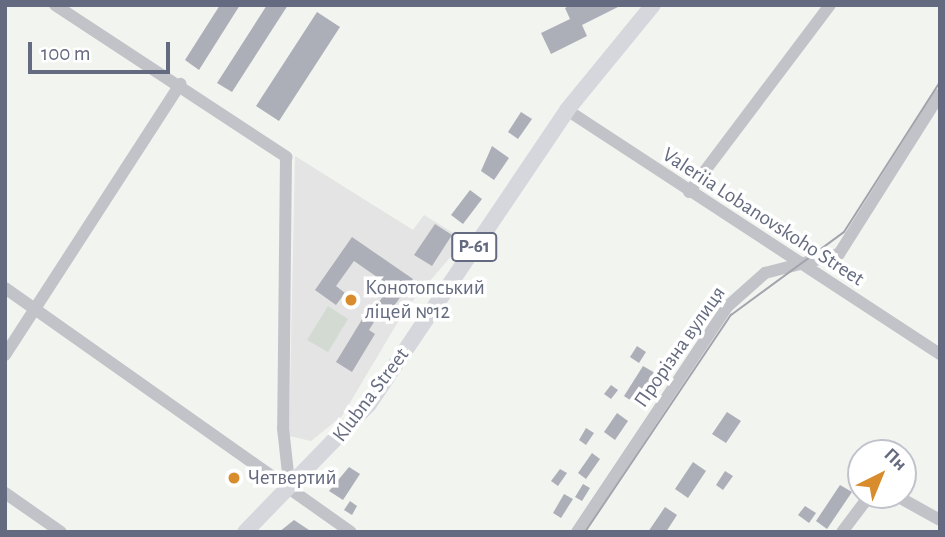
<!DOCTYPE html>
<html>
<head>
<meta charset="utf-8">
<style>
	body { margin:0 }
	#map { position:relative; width:945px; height:537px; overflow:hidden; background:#f2f4f0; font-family:"Alegreya Sans",sans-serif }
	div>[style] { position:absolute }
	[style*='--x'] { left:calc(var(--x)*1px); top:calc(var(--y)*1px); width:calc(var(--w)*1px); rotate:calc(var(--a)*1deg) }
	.built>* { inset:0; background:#e3e4e3 }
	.green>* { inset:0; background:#d2dad2 }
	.building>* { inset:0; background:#acafb7 }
	.minor>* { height:12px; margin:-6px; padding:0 6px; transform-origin:6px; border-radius:6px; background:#c2c3c8 }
	.major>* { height:16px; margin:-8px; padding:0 8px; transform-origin:8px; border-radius:8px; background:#d6d7dd }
	.tram>* { height:2px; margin:-1px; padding:0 1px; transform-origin:1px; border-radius:1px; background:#a2a4ac }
	.dots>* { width:19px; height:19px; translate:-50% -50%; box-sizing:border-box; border:4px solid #fff; border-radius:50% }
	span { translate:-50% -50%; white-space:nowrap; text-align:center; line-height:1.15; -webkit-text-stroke:7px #fff; paint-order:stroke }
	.shield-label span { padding:2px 5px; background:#fff; border:2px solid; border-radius:5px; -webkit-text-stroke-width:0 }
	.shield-label { font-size:19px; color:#646a7f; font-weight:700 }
	.street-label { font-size:21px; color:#646a7f }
	.poi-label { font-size:21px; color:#646a7f }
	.left { translate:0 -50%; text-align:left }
	.frame { position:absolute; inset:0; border:7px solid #646a7f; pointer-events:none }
	.north { position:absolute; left:847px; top:439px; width:70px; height:70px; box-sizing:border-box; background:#fff; border:2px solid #c1c3cc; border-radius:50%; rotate:43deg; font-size:19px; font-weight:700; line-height:28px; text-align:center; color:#646a7f }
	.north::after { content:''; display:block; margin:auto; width:24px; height:32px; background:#d88c2c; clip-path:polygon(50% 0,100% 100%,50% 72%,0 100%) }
	.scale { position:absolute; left:28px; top:42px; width:142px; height:32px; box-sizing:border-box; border:4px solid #646a7f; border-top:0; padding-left:9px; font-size:21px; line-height:24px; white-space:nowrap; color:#646a7f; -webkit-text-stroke:5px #fff; paint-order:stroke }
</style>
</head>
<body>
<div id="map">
	<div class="built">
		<i style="clip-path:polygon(295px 156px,413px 230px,424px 215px,465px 240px,405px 310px,342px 416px,311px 441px,289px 436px)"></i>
	</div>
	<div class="green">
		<i style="clip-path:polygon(328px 306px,348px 319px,328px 352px,307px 340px)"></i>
	</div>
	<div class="building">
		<i style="clip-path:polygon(220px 5px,240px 5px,199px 70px,185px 60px)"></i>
		<i style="clip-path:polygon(267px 5px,288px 5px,232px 92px,217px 83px)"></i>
		<i style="clip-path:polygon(571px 5px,622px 5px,582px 25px,587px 36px,551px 54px,541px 33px,570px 19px,565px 8px)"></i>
		<i style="clip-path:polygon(317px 12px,340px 27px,279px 121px,256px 106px)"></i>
		<i style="clip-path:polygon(521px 112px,532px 119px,518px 139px,508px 132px)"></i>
		<i style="clip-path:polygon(492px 146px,509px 158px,494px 180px,481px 171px)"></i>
		<i style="clip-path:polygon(470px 190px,482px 199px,463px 224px,451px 215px)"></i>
		<i style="clip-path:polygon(435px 224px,452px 235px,432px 266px,414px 255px)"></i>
		<i style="clip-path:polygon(352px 237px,413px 279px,387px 316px,375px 308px,390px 286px,354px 261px,336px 286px,345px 293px,336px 305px,315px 290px)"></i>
		<i style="clip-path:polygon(369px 308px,379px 314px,369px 330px,375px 334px,352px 372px,336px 362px)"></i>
		<i style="clip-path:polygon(637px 346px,646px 352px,639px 363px,630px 357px)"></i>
		<i style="clip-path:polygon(643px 366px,655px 373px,636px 404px,624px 396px)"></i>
		<i style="clip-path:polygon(611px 385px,618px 390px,611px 399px,604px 394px)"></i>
		<i style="clip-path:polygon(727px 412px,741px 421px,726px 443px,712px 434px)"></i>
		<i style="clip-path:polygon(617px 413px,628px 421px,615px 440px,604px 432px)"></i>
		<i style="clip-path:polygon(586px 428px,594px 433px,586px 445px,579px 440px)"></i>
		<i style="clip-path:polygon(592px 453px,600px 459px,586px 479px,578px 473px)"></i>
		<i style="clip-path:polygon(693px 462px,706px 471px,688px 498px,675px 489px)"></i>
		<i style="clip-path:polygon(349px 467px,360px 474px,343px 500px,329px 491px)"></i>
		<i style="clip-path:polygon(560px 469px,567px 473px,558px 486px,551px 481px)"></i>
		<i style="clip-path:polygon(725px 471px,733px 476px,723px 490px,716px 485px)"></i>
		<i style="clip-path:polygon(583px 484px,590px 488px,582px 501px,575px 497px)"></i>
		<i style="clip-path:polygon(840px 485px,852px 492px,827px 529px,816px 521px)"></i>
		<i style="clip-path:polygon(564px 494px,573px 499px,561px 518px,553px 513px)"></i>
		<i style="clip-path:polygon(350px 501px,357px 506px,352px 515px,344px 510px)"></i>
		<i style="clip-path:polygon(805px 506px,816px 513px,809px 523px,798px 515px)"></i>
		<i style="clip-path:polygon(665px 507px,677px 515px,666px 532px,648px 532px)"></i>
		<i style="clip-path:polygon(294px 520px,312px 532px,279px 532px)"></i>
	</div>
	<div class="minor">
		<i style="--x:55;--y:5;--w:277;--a:33.3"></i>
		<i style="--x:286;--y:157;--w:271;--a:90.6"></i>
		<i style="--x:283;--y:428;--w:54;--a:83.7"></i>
		<i style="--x:567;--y:110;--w:446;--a:33.2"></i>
		<i style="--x:689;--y:192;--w:234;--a:-53"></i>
		<i style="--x:5;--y:288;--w:423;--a:35.2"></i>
		<i style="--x:5;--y:355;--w:323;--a:-57.1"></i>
		<i style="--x:5;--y:493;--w:68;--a:34.9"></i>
		<i style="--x:895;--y:495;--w:51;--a:29.1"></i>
		<i style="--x:577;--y:532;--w:272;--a:-56.3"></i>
		<i style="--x:728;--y:306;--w:50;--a:-41.7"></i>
		<i style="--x:765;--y:273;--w:76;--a:-14.4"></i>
		<i style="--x:839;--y:254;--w:189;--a:-57.7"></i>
		<i style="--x:842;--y:532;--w:46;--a:-52.9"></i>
	</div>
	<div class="major">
		<i style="--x:245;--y:532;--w:178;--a:-45.9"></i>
		<i style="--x:369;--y:404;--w:354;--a:-56"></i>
		<i style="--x:567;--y:110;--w:136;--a:-50.7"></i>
	</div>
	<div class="tram">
		<i style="--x:585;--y:532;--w:262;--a:-56.1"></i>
		<i style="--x:731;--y:315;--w:140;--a:-36.3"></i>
		<i style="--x:844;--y:232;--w:178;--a:-57.4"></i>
	</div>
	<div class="dots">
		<i style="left:351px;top:300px;background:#d88c2c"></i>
		<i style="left:234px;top:478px;background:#d88c2c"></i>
	</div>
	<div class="shield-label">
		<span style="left:474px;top:247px">Р-61</span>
	</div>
	<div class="street-label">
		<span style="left:763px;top:217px;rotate:33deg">Valeriia Lobanovskoho Street</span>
		<span style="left:680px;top:347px;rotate:-55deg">Прорізна вулиця</span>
		<span style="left:371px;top:395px;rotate:-53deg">Klubna Street</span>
	</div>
	<div class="poi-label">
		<span class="left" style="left:365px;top:300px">Конотопський<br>ліцей №12</span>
		<span class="left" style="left:248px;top:478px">Четвертий</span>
	</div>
	<div class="frame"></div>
	<div class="north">Пн</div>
	<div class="scale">100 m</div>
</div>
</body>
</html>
